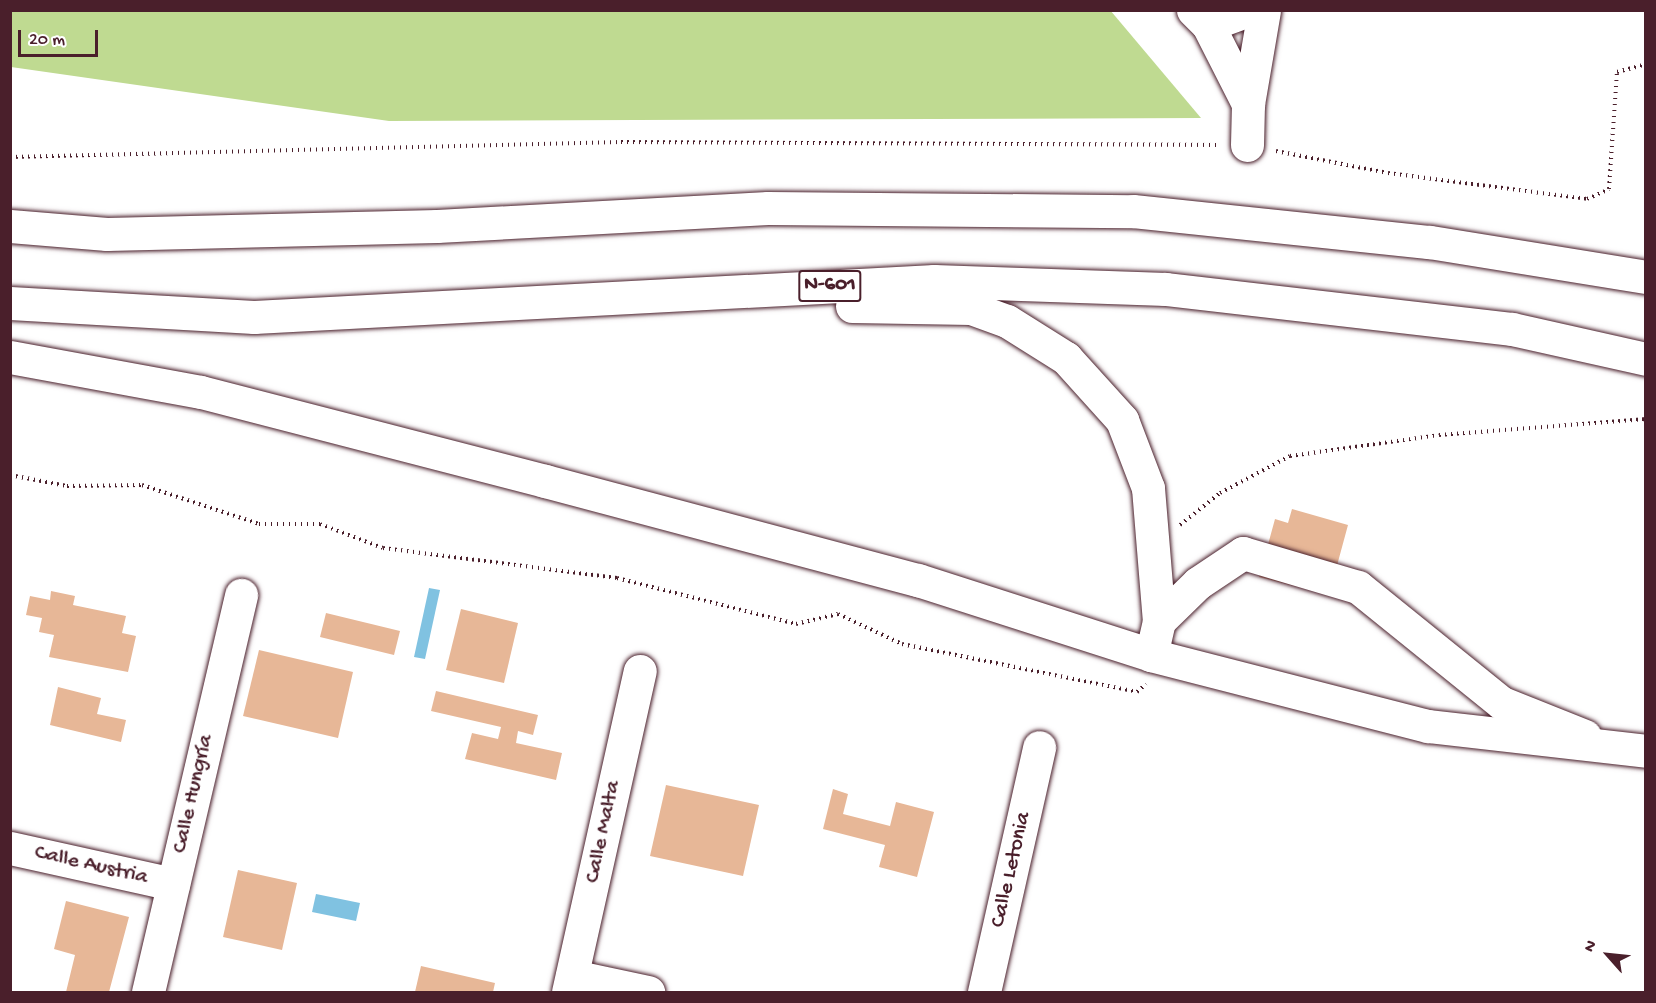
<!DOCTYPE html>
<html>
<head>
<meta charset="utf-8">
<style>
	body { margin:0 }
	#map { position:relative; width:1656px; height:1003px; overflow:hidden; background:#fff; font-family:"Gochi Hand",sans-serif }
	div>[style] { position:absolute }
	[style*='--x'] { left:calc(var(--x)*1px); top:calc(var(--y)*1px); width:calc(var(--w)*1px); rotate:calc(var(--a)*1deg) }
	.green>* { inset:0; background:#bfda91 }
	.water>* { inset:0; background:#80c2e1 }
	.building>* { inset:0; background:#e7b797 }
	.path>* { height:4px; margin-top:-2px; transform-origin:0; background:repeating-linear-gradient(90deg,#4a1f2b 0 1.5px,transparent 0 6px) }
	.roads { filter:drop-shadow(0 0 2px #4a1f2b) drop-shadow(0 0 2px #4a1f2b) }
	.minor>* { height:33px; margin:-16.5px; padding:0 16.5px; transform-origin:16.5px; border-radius:16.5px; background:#fff }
	.highway>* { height:33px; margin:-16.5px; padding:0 16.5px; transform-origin:16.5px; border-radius:16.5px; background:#fff }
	span { translate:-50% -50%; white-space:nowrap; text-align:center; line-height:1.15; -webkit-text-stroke:6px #fff; paint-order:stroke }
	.shield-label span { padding:2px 4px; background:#fff; border:2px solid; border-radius:4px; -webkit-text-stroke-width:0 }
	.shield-label { font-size:21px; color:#4a1f2b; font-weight:700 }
	.street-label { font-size:22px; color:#4a1f2b }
	.frame { position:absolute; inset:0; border:12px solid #4a1f2b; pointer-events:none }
	.north { position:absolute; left:1578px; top:925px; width:60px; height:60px; -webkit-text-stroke:4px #fff; paint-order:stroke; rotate:297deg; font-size:16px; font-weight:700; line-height:24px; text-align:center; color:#4a1f2b }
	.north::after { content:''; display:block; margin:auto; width:21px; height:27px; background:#4a1f2b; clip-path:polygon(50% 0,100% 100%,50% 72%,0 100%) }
	.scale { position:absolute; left:18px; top:30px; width:80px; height:27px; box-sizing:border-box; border:3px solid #4a1f2b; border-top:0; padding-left:8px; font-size:18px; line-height:21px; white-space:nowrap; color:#4a1f2b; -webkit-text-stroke:4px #fff; paint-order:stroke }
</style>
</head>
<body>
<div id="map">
	<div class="green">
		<i style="clip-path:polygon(1110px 10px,1201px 118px,389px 121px,11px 67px,11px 11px)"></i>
	</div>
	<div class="water">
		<i style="clip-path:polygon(429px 588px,440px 590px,425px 659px,414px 657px)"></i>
		<i style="clip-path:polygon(316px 894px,360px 903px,356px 921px,312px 912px)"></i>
	</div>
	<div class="building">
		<i style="clip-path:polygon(1292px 509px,1348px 525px,1329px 595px,1259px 577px,1275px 519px,1288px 523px)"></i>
		<i style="clip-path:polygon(51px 591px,75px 596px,73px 605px,126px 616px,122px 633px,136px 636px,128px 672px,49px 657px,54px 635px,39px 632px,42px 618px,26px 615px,30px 596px,50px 600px)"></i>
		<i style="clip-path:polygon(461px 609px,518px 623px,504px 683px,446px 670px)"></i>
		<i style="clip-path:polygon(326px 613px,400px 631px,394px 655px,320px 637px)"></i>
		<i style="clip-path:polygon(259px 650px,353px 672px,338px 738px,243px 716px)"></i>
		<i style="clip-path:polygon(58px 687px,101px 698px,97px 714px,126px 720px,121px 742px,50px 725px)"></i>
		<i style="clip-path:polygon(436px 691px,538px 715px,533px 735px,518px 731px,516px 743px,562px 753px,556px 780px,465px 759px,472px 733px,498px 739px,501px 727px,431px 711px)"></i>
		<i style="clip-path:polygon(666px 785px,759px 805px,743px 876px,650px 856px)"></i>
		<i style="clip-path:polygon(833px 789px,848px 794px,843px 814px,890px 826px,896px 802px,934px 812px,917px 877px,879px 867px,885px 845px,823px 829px)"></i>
		<i style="clip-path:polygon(238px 870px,297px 883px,282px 950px,223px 937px)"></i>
		<i style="clip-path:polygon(66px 901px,129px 917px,109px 992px,66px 992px,75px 955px,54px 949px)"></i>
		<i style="clip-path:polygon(421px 966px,495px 983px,493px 992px,415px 992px)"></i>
	</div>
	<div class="path">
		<i style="--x:1276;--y:151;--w:114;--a:11.1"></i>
		<i style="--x:1388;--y:173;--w:201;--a:7.4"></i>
		<i style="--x:1587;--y:199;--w:24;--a:-24"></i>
		<i style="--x:1609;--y:189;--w:117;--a:-86.1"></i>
		<i style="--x:1617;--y:72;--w:30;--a:-15"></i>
		<i style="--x:10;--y:157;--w:611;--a:-1.41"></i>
		<i style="--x:621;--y:142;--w:597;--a:0.29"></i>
		<i style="--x:10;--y:475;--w:58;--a:10.9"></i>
		<i style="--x:67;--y:486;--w:75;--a:-0.8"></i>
		<i style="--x:142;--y:485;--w:123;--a:18.4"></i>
		<i style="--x:259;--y:524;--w:61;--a:0"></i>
		<i style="--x:320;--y:524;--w:67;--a:20.9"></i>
		<i style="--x:383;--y:548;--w:236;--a:7.3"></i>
		<i style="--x:617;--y:578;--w:185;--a:14.4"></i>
		<i style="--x:796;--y:624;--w:43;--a:-13.4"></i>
		<i style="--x:838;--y:614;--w:71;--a:25.1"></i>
		<i style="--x:902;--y:644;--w:240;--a:11.5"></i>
		<i style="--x:1137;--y:692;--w:12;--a:-42"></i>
		<i style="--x:1180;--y:525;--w:51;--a:-38.7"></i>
		<i style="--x:1220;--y:493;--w:79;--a:-27.9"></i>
		<i style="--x:1290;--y:456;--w:150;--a:-8"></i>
		<i style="--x:1439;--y:435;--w:208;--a:-4.4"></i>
	</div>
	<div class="roads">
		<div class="minor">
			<i style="--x:1193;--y:10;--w:21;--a:45"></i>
			<i style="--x:1208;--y:25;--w:89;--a:63.1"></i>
			<i style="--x:1248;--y:104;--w:41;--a:91.4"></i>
			<i style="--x:1208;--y:25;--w:44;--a:-20.1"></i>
			<i style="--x:1248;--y:104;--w:95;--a:-80.3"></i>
			<i style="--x:10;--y:357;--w:194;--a:10.4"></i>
			<i style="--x:201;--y:392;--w:355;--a:14.5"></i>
			<i style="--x:545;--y:481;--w:386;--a:14.9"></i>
			<i style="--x:918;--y:580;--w:245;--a:17.8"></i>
			<i style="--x:1151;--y:655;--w:286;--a:14.4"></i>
			<i style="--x:1428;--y:726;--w:219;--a:6.5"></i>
			<i style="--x:1159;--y:621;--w:54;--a:-44.3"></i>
			<i style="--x:1198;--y:583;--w:54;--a:-33.7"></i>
			<i style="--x:1243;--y:553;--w:120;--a:16.5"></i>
			<i style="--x:1358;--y:587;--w:185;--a:38.9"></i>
			<i style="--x:1502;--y:703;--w:89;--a:21.7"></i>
			<i style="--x:10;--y:848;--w:167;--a:12.5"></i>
			<i style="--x:572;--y:976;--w:78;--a:11.9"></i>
			<i style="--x:148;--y:992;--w:408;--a:-76.8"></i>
			<i style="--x:568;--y:992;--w:329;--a:-77.4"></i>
			<i style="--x:984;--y:992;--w:251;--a:-77.3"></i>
		</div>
		<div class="highway">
			<i style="--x:10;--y:226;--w:97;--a:4.7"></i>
			<i style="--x:107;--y:234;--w:330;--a:-1.4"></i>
			<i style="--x:437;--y:226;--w:331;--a:-3.1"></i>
			<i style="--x:768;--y:208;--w:365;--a:0.5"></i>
			<i style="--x:1133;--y:211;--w:299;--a:6"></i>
			<i style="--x:1430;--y:242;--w:219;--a:9.2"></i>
			<i style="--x:10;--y:303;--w:244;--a:3.3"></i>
			<i style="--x:254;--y:317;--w:681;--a:-3.03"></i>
			<i style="--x:934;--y:281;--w:232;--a:2"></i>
			<i style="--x:1166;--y:289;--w:348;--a:6.6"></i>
			<i style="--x:1512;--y:329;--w:137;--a:12.6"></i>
			<i style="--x:852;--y:306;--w:119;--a:1"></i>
			<i style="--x:971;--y:308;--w:38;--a:20"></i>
			<i style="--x:1007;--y:321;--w:70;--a:32.1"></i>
			<i style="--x:1066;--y:358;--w:84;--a:47.9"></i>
			<i style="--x:1122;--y:420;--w:73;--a:69.1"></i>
			<i style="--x:1148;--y:488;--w:133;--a:85.3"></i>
			<i style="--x:1159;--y:621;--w:35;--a:103"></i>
		</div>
	</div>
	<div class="shield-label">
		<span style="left:830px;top:286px">N-601</span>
	</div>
	<div class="street-label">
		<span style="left:194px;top:794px;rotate:-77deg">Calle Hungría</span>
		<span style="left:604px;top:832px;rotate:-78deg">Calle Malta</span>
		<span style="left:91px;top:866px;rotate:13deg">Calle Austria</span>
		<span style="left:1012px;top:870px;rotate:-77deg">Calle Letonia</span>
	</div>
	<div class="frame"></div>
	<div class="north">N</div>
	<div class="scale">20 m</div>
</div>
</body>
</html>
